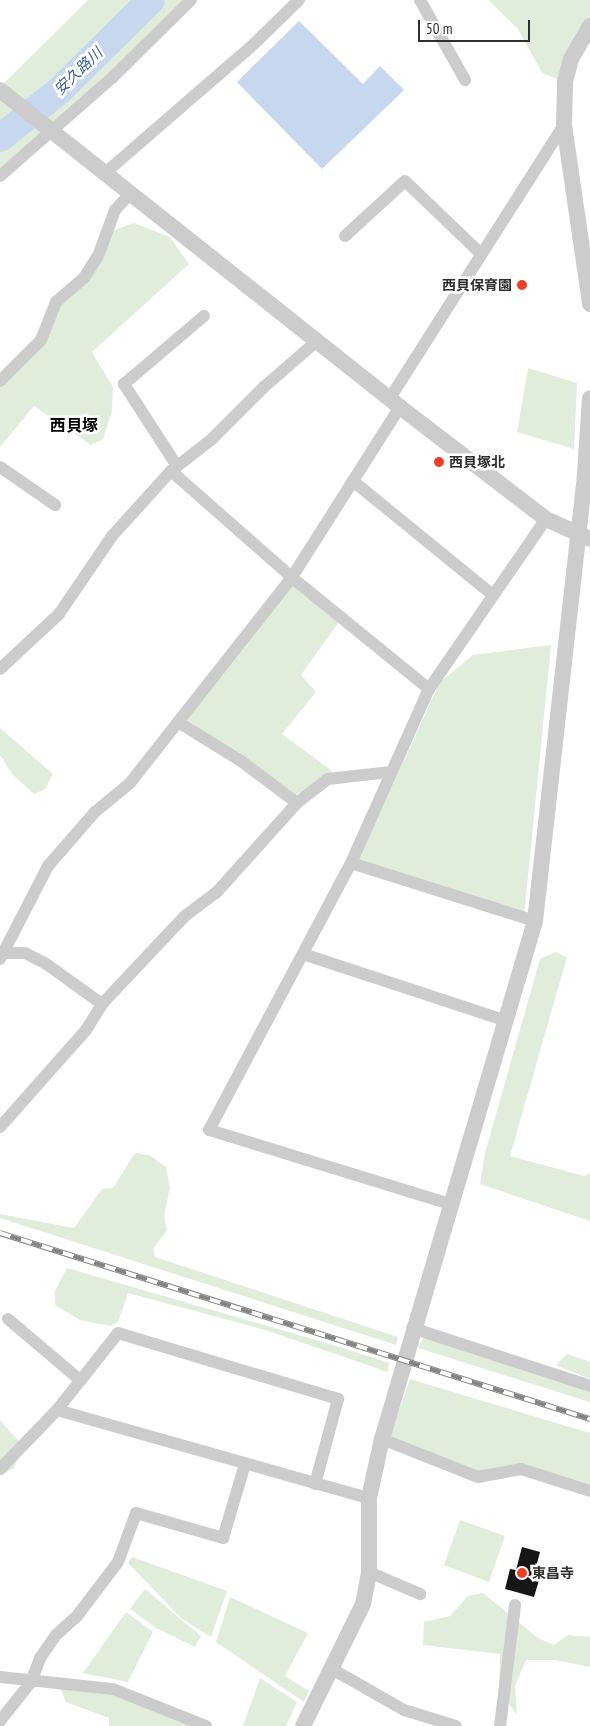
<!DOCTYPE html>
<html>
<head>
<meta charset="utf-8">
<style>
	body { margin:0 }
	#map { position:relative; width:590px; height:1726px; overflow:hidden; background:#fff; font-family:"PT Sans Narrow","Noto Sans JP",sans-serif }
	div>[style] { position:absolute }
	[style*='--x'] { left:calc(var(--x)*1px); top:calc(var(--y)*1px); width:calc(var(--w)*1px); rotate:calc(var(--a)*1deg) }
	.green>* { inset:0; background:#e1eddb }
	.water>* { inset:0; background:#c6d7ee }
	.river>* { height:28px; margin:-14px; padding:0 14px; transform-origin:14px; border-radius:14px; background:#c6d7ee }
	.building>* { inset:0; background:#161616 }
	.minor>* { height:12px; margin:-6px; padding:0 6px; transform-origin:6px; border-radius:6px; background:#ccc }
	.tertiary>* { height:16px; margin:-8px; padding:0 8px; transform-origin:8px; border-radius:8px; background:#ccc }
	.rail>* { height:5.5px; margin-top:-2.75px; transform-origin:0; background:repeating-linear-gradient(90deg,#fff 0 11px,#848484 0 22px); box-sizing:border-box; border-block:1px solid #848484 }
	.dots>* { width:14px; height:14px; translate:-50% -50%; box-sizing:border-box; border:2px solid #fff; border-radius:50% }
	span { translate:-50% -50%; white-space:nowrap; text-align:center; line-height:1.15; -webkit-text-stroke:5px #fff; paint-order:stroke }
	.poi-label { font-size:14px; color:#2f2f2f; font-weight:700 }
	.right { translate:-100% -50%; text-align:right }
	.left { translate:0 -50%; text-align:left }
	.water-label { font-size:15px; color:#375f97; font-style:italic }
	.quarter-label { font-size:16px; color:#000; font-weight:700 }
	.scale { position:absolute; left:418px; top:20px; width:112px; height:22px; box-sizing:border-box; border:2px solid #2f2f2f; border-top:0; padding-left:6px; font-size:15px; line-height:18px; white-space:nowrap; color:#2f2f2f; -webkit-text-stroke:4px #fff; paint-order:stroke }
</style>
</head>
<body>
<div id="map">
	<div class="green">
		<i style="clip-path:polygon(88px 0,191px 0,0 175px,0 87px)"></i>
		<i style="clip-path:polygon(488px 0,590px 0,590px 24px,565px 82px,542px 73px,518px 29px)"></i>
		<i style="clip-path:polygon(134px 223px,170px 237px,189px 264px,92px 352px,113px 387px,112px 411px,103px 439px,91px 445px,34px 406px,0 447px,0 379px,41px 340px,56px 302px,84px 278px,107px 233px)"></i>
		<i style="clip-path:polygon(528px 368px,577px 383px,574px 449px,517px 432px)"></i>
		<i style="clip-path:polygon(295px 580px,338px 623px,301px 675px,316px 692px,282px 734px,332px 771px,328px 779px,290px 798px,182px 717px)"></i>
		<i style="clip-path:polygon(551px 645px,524px 917px,356px 864px,440px 682px,473px 655px)"></i>
		<i style="clip-path:polygon(0 728px,53px 774px,45px 789px,34px 794px,12px 774px,0 755px)"></i>
		<i style="clip-path:polygon(555px 952px,567px 957px,510px 1156px,584px 1176px,590px 1174px,590px 1221px,480px 1184px,485px 1153px,540px 959px)"></i>
		<i style="clip-path:polygon(135px 1153px,149px 1155px,166px 1167px,170px 1188px,164px 1216px,167px 1230px,153px 1249px,155px 1257px,398px 1337px,396px 1345px,0 1218px,0 1214px,74px 1228px,102px 1189px,113px 1188px)"></i>
		<i style="clip-path:polygon(67px 1268px,340px 1347px,389px 1363px,388px 1372px,265px 1330px,128px 1293px,118px 1322px,110px 1326px,80px 1320px,55px 1305px,55px 1291px)"></i>
		<i style="clip-path:polygon(426px 1333px,590px 1386px,590px 1402px,418px 1348px)"></i>
		<i style="clip-path:polygon(567px 1354px,590px 1362px,590px 1379px,556px 1365px)"></i>
		<i style="clip-path:polygon(410px 1379px,590px 1433px,590px 1491px,521px 1469px,478px 1477px,388px 1442px)"></i>
		<i style="clip-path:polygon(0 1420px,23px 1446px,14px 1468px,0 1476px)"></i>
		<i style="clip-path:polygon(460px 1520px,505px 1536px,489px 1582px,444px 1565px)"></i>
		<i style="clip-path:polygon(132px 1557px,227px 1591px,211px 1637px,182px 1619px,128px 1563px)"></i>
		<i style="clip-path:polygon(145px 1589px,201px 1636px,195px 1647px,156px 1628px,130px 1609px)"></i>
		<i style="clip-path:polygon(483px 1593px,538px 1638px,554px 1645px,568px 1635px,590px 1637px,590px 1667px,555px 1660px,526px 1660px,515px 1686px,517px 1715px,499px 1690px,500px 1654px,423px 1645px,424px 1622px,450px 1616px,468px 1596px)"></i>
		<i style="clip-path:polygon(230px 1597px,308px 1633px,285px 1676px,309px 1691px,304px 1702px,216px 1642px)"></i>
		<i style="clip-path:polygon(126px 1612px,153px 1632px,128px 1682px,83px 1673px)"></i>
		<i style="clip-path:polygon(260px 1678px,297px 1702px,286px 1726px,243px 1726px)"></i>
		<i style="clip-path:polygon(64px 1682px,109px 1689px,205px 1726px,109px 1726px,109px 1718px,66px 1702px,61px 1690px)"></i>
	</div>
	<div class="water">
		<i style="clip-path:polygon(299px 21px,363px 84px,380px 66px,404px 90px,322px 169px,237px 82px)"></i>
	</div>
	<div class="river">
		<i style="--x:0;--y:138;--w:75;--a:-38.5"></i>
		<i style="--x:59;--y:91;--w:129;--a:-44.7"></i>
	</div>
	<div class="building">
		<i style="clip-path:polygon(522px 1547px,540px 1552px,534px 1575px,540px 1577px,534px 1597px,505px 1589px,510px 1569px,516px 1570px)"></i>
	</div>
	<div class="minor">
		<i style="--x:420;--y:0;--w:92;--a:60.6"></i>
		<i style="--x:105;--y:173;--w:197;--a:-40.9"></i>
		<i style="--x:254;--y:44;--w:63;--a:-44.4"></i>
		<i style="--x:0;--y:176;--w:149;--a:-41.2"></i>
		<i style="--x:112;--y:78;--w:111;--a:-44.6"></i>
		<i style="--x:345;--y:236;--w:81;--a:-42.5"></i>
		<i style="--x:405;--y:181;--w:104;--a:43.8"></i>
		<i style="--x:0;--y:381;--w:58;--a:-45"></i>
		<i style="--x:41;--y:340;--w:41;--a:-68.5"></i>
		<i style="--x:56;--y:302;--w:37;--a:-41"></i>
		<i style="--x:84;--y:278;--w:26;--a:-58"></i>
		<i style="--x:98;--y:256;--w:49;--a:-69.7"></i>
		<i style="--x:115;--y:210;--w:22;--a:-47"></i>
		<i style="--x:390;--y:398;--w:324;--a:-57.5"></i>
		<i style="--x:177;--y:466;--w:98;--a:-122.9"></i>
		<i style="--x:124;--y:384;--w:105;--a:-40.4"></i>
		<i style="--x:0;--y:467;--w:67;--a:34.6"></i>
		<i style="--x:171;--y:471;--w:165;--a:41.3"></i>
		<i style="--x:295;--y:580;--w:173;--a:39.1"></i>
		<i style="--x:353;--y:481;--w:181;--a:39.2"></i>
		<i style="--x:0;--y:669;--w:81;--a:-43"></i>
		<i style="--x:59;--y:614;--w:94;--a:-55.8"></i>
		<i style="--x:112;--y:536;--w:88;--a:-47.8"></i>
		<i style="--x:171;--y:471;--w:52;--a:-38"></i>
		<i style="--x:212;--y:439;--w:74;--a:-45"></i>
		<i style="--x:264;--y:387;--w:70;--a:-41"></i>
		<i style="--x:178;--y:722;--w:74;--a:31.8"></i>
		<i style="--x:241;--y:761;--w:70;--a:36.9"></i>
		<i style="--x:351;--y:863;--w:193;--a:17.5"></i>
		<i style="--x:6;--y:953;--w:19;--a:0"></i>
		<i style="--x:25;--y:953;--w:22;--a:27"></i>
		<i style="--x:45;--y:963;--w:70;--a:35.7"></i>
		<i style="--x:303;--y:954;--w:212;--a:18.2"></i>
		<i style="--x:0;--y:959;--w:105;--a:-62.7"></i>
		<i style="--x:48;--y:866;--w:72;--a:-49"></i>
		<i style="--x:95;--y:812;--w:45;--a:-39.6"></i>
		<i style="--x:130;--y:783;--w:262;--a:-51.8"></i>
		<i style="--x:292;--y:577;--w:201;--a:-57.6"></i>
		<i style="--x:0;--y:1127;--w:130;--a:-48.4"></i>
		<i style="--x:86;--y:1030;--w:31;--a:-58"></i>
		<i style="--x:102;--y:1004;--w:121;--a:-46.7"></i>
		<i style="--x:185;--y:916;--w:39;--a:-37"></i>
		<i style="--x:216;--y:893;--w:121;--a:-48"></i>
		<i style="--x:297;--y:803;--w:39;--a:-38"></i>
		<i style="--x:328;--y:779;--w:61;--a:-6.5"></i>
		<i style="--x:450;--y:1204;--w:252;--a:-162.9"></i>
		<i style="--x:209;--y:1130;--w:302;--a:-62"></i>
		<i style="--x:351;--y:863;--w:191;--a:-65.9"></i>
		<i style="--x:429;--y:689;--w:206;--a:-55.5"></i>
		<i style="--x:8;--y:1319;--w:94;--a:40.3"></i>
		<i style="--x:412;--y:1328;--w:187;--a:18"></i>
		<i style="--x:57;--y:1410;--w:98;--a:-51.6"></i>
		<i style="--x:118;--y:1333;--w:230;--a:16.7"></i>
		<i style="--x:338;--y:1399;--w:88;--a:105.1"></i>
		<i style="--x:382;--y:1439;--w:103;--a:21.6"></i>
		<i style="--x:478;--y:1477;--w:44;--a:-10.5"></i>
		<i style="--x:521;--y:1469;--w:72;--a:17.7"></i>
		<i style="--x:0;--y:1469;--w:82;--a:-46"></i>
		<i style="--x:57;--y:1410;--w:324;--a:15.8"></i>
		<i style="--x:369;--y:1572;--w:56;--a:23.3"></i>
		<i style="--x:332;--y:1669;--w:83;--a:29.7"></i>
		<i style="--x:404;--y:1710;--w:54;--a:17.1"></i>
		<i style="--x:0;--y:1677;--w:114;--a:6.1"></i>
		<i style="--x:113;--y:1689;--w:100;--a:21.7"></i>
		<i style="--x:0;--y:1721;--w:50;--a:-51.5"></i>
		<i style="--x:31;--y:1682;--w:26;--a:-69"></i>
		<i style="--x:40;--y:1658;--w:28;--a:-55"></i>
		<i style="--x:56;--y:1635;--w:28;--a:-42"></i>
		<i style="--x:77;--y:1616;--w:68;--a:-52.8"></i>
		<i style="--x:118;--y:1562;--w:52;--a:-69.8"></i>
		<i style="--x:136;--y:1513;--w:91;--a:16"></i>
		<i style="--x:223;--y:1538;--w:77;--a:-73.4"></i>
		<i style="--x:500;--y:1726;--w:122;--a:-82.9"></i>
	</div>
	<div class="tertiary">
		<i style="--x:590;--y:26;--w:38;--a:120"></i>
		<i style="--x:571;--y:59;--w:24;--a:105"></i>
		<i style="--x:565;--y:82;--w:43;--a:91.3"></i>
		<i style="--x:564;--y:125;--w:181;--a:81.7"></i>
		<i style="--x:0;--y:90;--w:510;--a:38.4"></i>
		<i style="--x:400;--y:407;--w:184;--a:37.5"></i>
		<i style="--x:546;--y:519;--w:48;--a:24.4"></i>
		<i style="--x:303;--y:1726;--w:136;--a:-63.8"></i>
		<i style="--x:363;--y:1604;--w:33;--a:-79"></i>
		<i style="--x:369;--y:1572;--w:74;--a:-90"></i>
		<i style="--x:369;--y:1498;--w:60;--a:-77.6"></i>
		<i style="--x:382;--y:1439;--w:540;--a:-73.54"></i>
		<i style="--x:535;--y:921;--w:437;--a:-83.6"></i>
		<i style="--x:584;--y:487;--w:89;--a:-86.1"></i>
	</div>
	<div class="rail">
		<i style="--x:0;--y:1233;--w:619;--a:17.5"></i>
	</div>
	<div class="dots">
		<i style="left:522px;top:285px;background:#f23d25"></i>
		<i style="left:439px;top:462px;background:#f23d25"></i>
		<i style="left:522px;top:1573px;background:#f23d25"></i>
	</div>
	<div class="poi-label">
		<span class="right" style="left:512px;top:285px">西貝保育園</span>
		<span class="left" style="left:449px;top:462px">西貝塚北</span>
		<span class="left" style="left:532px;top:1573px">東昌寺</span>
	</div>
	<div class="water-label">
		<span style="left:78px;top:71px;rotate:-44deg">安久路川</span>
	</div>
	<div class="quarter-label">
		<span style="left:74px;top:425px">西貝塚</span>
	</div>
	<div class="scale">50 m</div>
</div>
</body>
</html>
